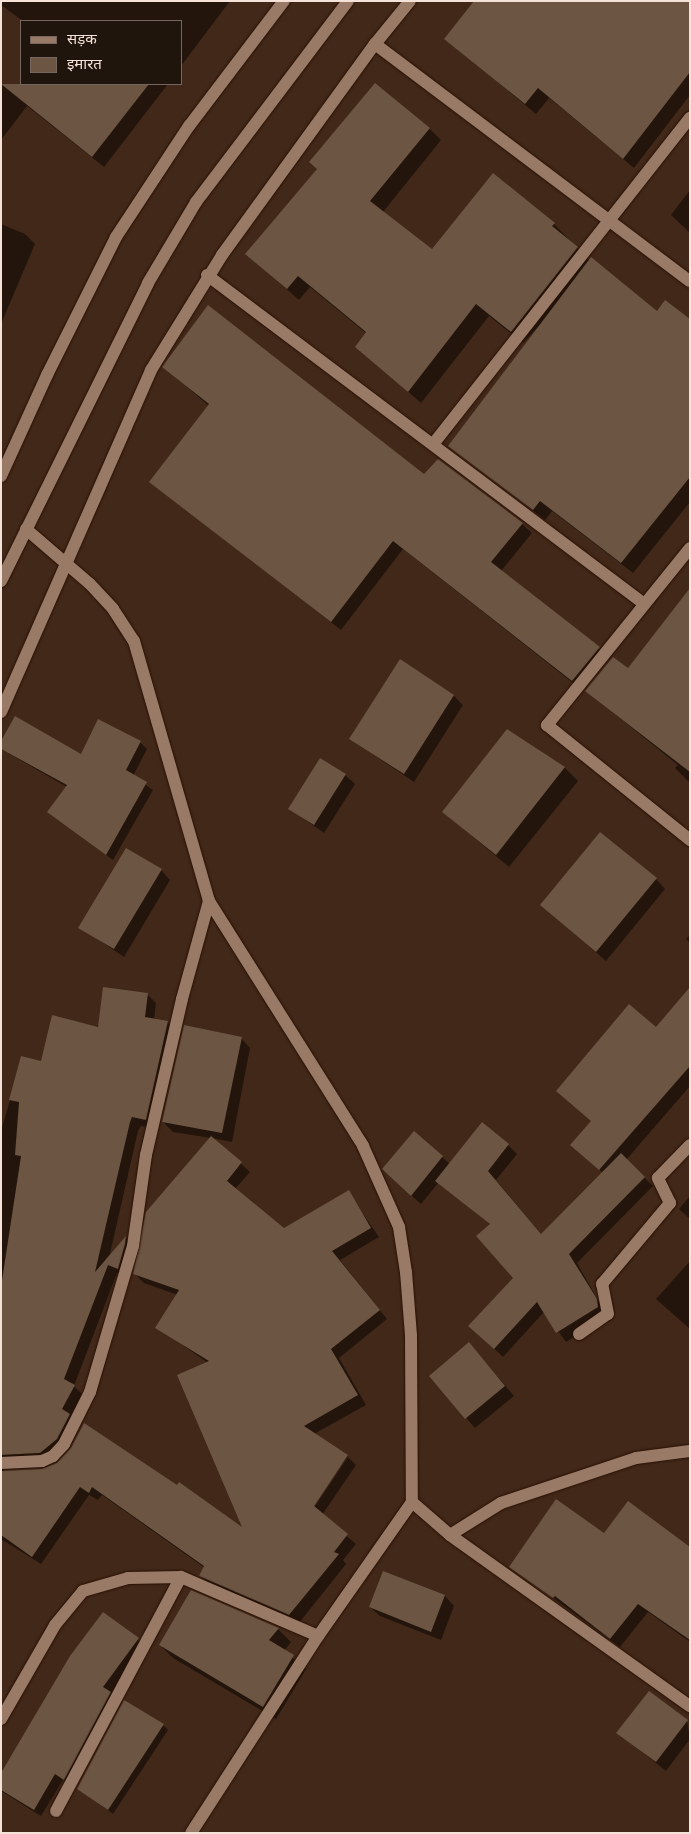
<!DOCTYPE html>
<html>
<head>
<meta charset="utf-8">
<style>
	body { margin:0 }
	#map { position:relative; width:691px; height:1834px; overflow:hidden; background:#422818; font-family:Roboto,"Noto Sans Devanagari",sans-serif }
	div>[style] { position:absolute }
	[style*='--x'] { left:calc(var(--x)*1px); top:calc(var(--y)*1px); width:calc(var(--w)*1px); rotate:calc(var(--a)*1deg) }
	.shadow>* { inset:0; background:#0007 }
	.building>* { inset:0; background:#6c5542 }
	.roads { filter:drop-shadow(0 0 1px #281002) drop-shadow(0 0 1px #281002) }
	.street>* { height:12px; margin:-6px; padding:0 6px; transform-origin:6px; border-radius:6px; background:#997a67 }
	.secondary>* { height:12px; margin:-6px; padding:0 6px; transform-origin:6px; border-radius:6px; background:#997a67 }
	span { translate:-50% -50%; white-space:nowrap; text-align:center; line-height:1.15; -webkit-text-stroke:4px #20150d; paint-order:stroke }
	.frame { position:absolute; inset:0; border:2px solid #f5e3d9; pointer-events:none }
	.legend { position:absolute; left:20px; top:20px; width:162px; height:65px; box-sizing:border-box; background:#20150d; border:1px solid #75675f; margin:0; padding:6px 9px; list-style:none; font-size:15px; color:#f5e3d9 }
	.legend li { display:flex; align-items:center; gap:10px; height:25px }
	.legend b { width:25px; border:1px solid #75675f }
</style>
</head>
<body>
<div id="map">
	<div class="shadow">
		<i style="clip-path:polygon(1px 1px,230px 1px,181px 66px,181px 21px,23px 21px,1px 5px)"></i>
		<i style="clip-path:polygon(690px 1px,690px 95px,634px 168px,549px 98px,536px 114px,446px 39px)"></i>
		<i style="clip-path:polygon(1px 83px,22px 100px,35px 84px,168px 84px,104px 167px,27px 106px,1px 140px)"></i>
		<i style="clip-path:polygon(429px 128px,441px 140px,383px 212px,432px 251px,493px 175px,554px 224px,590px 261px,657px 313px,690px 321px,690px 502px,633px 573px,552px 511px,545px 520px,450px 446px,550px 314px,523px 343px,489px 316px,421px 403px,357px 347px,367px 334px,310px 287px,299px 300px,247px 254px)"></i>
		<i style="clip-path:polygon(690px 190px,690px 233px,671px 215px)"></i>
		<i style="clip-path:polygon(1px 224px,25px 234px,35px 244px,1px 324px)"></i>
		<i style="clip-path:polygon(164px 367px,424px 476px,522px 524px,532px 533px,501px 571px,609px 657px,582px 690px,403px 549px,341px 630px,151px 482px,209px 406px)"></i>
		<i style="clip-path:polygon(690px 591px,690px 783px,675px 768px,678px 765px,586px 691px,628px 670px)"></i>
		<i style="clip-path:polygon(454px 696px,463px 705px,414px 782px,350px 739px)"></i>
		<i style="clip-path:polygon(507px 731px,565px 768px,578px 781px,509px 867px,443px 812px)"></i>
		<i style="clip-path:polygon(140px 742px,147px 749px,133px 776px,153px 790px,113px 860px,49px 812px,67px 787px,1px 749px,82px 755px)"></i>
		<i style="clip-path:polygon(345px 775px,355px 784px,324px 833px,290px 809px)"></i>
		<i style="clip-path:polygon(161px 870px,170px 880px,124px 957px,80px 927px)"></i>
		<i style="clip-path:polygon(656px 879px,665px 889px,606px 961px,541px 905px)"></i>
		<i style="clip-path:polygon(690px 935px,690px 943px,686px 939px)"></i>
		<i style="clip-path:polygon(690px 989px,690px 1086px,626px 1160px,653px 1186px,577px 1263px,607px 1316px,566px 1342px,544px 1312px,503px 1357px,479px 1334px,515px 1279px,491px 1225px,439px 1182px,421px 1204px,393px 1179px,442px 1157px,450px 1164px,508px 1145px,517px 1154px,496px 1180px,542px 1235px,603px 1173px,582px 1155px,592px 1122px,657px 1029px)"></i>
		<i style="clip-path:polygon(147px 994px,156px 1003px,154px 1020px,168px 1023px,177px 1031px,154px 1128px,141px 1126px,138px 1131px,109px 1258px,126px 1238px,134px 1246px,127px 1277px,117px 1273px,74px 1386px,83px 1395px,66px 1448px,6px 1464px,3px 1472px,43px 1470px,245px 1530px,208px 1363px,157px 1327px,178px 1295px,144px 1283px,135px 1274px,211px 1138px,173px 1132px,163px 1122px,241px 1038px,250px 1048px,232px 1142px,212px 1138px,250px 1172px,235px 1189px,284px 1230px,348px 1192px,379px 1237px,340px 1260px,387px 1319px,339px 1358px,366px 1405px,314px 1434px,348px 1456px,309px 1511px,311px 1512px,348px 1457px,356px 1465px,322px 1515px,356px 1544px,343px 1560px,346px 1564px,299px 1623px,209px 1584px,200px 1576px,205px 1568px,102px 1495px,98px 1500px,89px 1495px,41px 1564px,1px 1539px,1px 1131px,22px 1058px,41px 1063px)"></i>
		<i style="clip-path:polygon(690px 1196px,690px 1219px,679px 1209px)"></i>
		<i style="clip-path:polygon(690px 1261px,690px 1329px,656px 1299px)"></i>
		<i style="clip-path:polygon(478px 1354px,514px 1396px,475px 1428px,430px 1376px)"></i>
		<i style="clip-path:polygon(604px 1535px,690px 1546px,690px 1642px,648px 1612px,620px 1647px,511px 1567px)"></i>
		<i style="clip-path:polygon(383px 1573px,445px 1596px,454px 1606px,441px 1640px,380px 1616px,370px 1607px)"></i>
		<i style="clip-path:polygon(103px 1614px,145px 1646px,111px 1694px,117px 1700px,71px 1786px,63px 1780px,41px 1816px,1px 1791px,1px 1776px)"></i>
		<i style="clip-path:polygon(278px 1629px,291px 1642px,284px 1651px,306px 1669px,276px 1719px,173px 1658px,160px 1645px)"></i>
		<i style="clip-path:polygon(687px 1721px,690px 1739px,666px 1771px,618px 1733px)"></i>
		<i style="clip-path:polygon(163px 1725px,168px 1730px,113px 1814px,79px 1789px)"></i>
	</div>
	<div class="building">
		<i style="clip-path:polygon(474px 1px,690px 1px,690px 72px,623px 159px,538px 88px,525px 104px,444px 39px)"></i>
		<i style="clip-path:polygon(375px 83px,430px 128px,370px 201px,432px 249px,493px 173px,555px 223px,552px 226px,578px 247px,511px 332px,476px 304px,408px 392px,355px 347px,366px 332px,298px 276px,287px 289px,245px 254px,317px 169px,309px 162px)"></i>
		<i style="clip-path:polygon(1px 84px,149px 84px,92px 157px)"></i>
		<i style="clip-path:polygon(591px 257px,657px 311px,665px 300px,690px 319px,690px 477px,621px 563px,540px 501px,533px 510px,448px 446px)"></i>
		<i style="clip-path:polygon(208px 305px,424px 474px,438px 459px,523px 523px,491px 562px,600px 647px,572px 681px,393px 541px,331px 622px,149px 482px,209px 404px,162px 367px)"></i>
		<i style="clip-path:polygon(690px 588px,690px 772px,585px 691px,613px 657px,628px 668px)"></i>
		<i style="clip-path:polygon(400px 659px,454px 695px,404px 774px,349px 739px)"></i>
		<i style="clip-path:polygon(15px 716px,81px 754px,98px 719px,141px 741px,126px 770px,147px 782px,106px 855px,47px 812px,67px 785px,1px 749px,1px 741px)"></i>
		<i style="clip-path:polygon(507px 729px,565px 767px,496px 855px,442px 812px)"></i>
		<i style="clip-path:polygon(320px 758px,346px 774px,314px 825px,288px 809px)"></i>
		<i style="clip-path:polygon(600px 832px,657px 878px,596px 952px,540px 905px)"></i>
		<i style="clip-path:polygon(126px 848px,162px 869px,114px 949px,78px 928px)"></i>
		<i style="clip-path:polygon(103px 987px,148px 993px,145px 1017px,168px 1021px,146px 1120px,132px 1117px,130px 1122px,95px 1272px,126px 1236px,125px 1244px,118px 1269px,108px 1265px,64px 1379px,75px 1385px,62px 1409px,70px 1414px,57px 1439px,40px 1453px,1px 1455px,1px 1287px,21px 1156px,15px 1155px,19px 1102px,9px 1100px,21px 1056px,41px 1061px,52px 1015px,98px 1027px)"></i>
		<i style="clip-path:polygon(690px 987px,690px 1066px,599px 1170px,570px 1145px,591px 1121px,556px 1091px,629px 1004px,656px 1027px)"></i>
		<i style="clip-path:polygon(184px 1025px,242px 1037px,222px 1133px,162px 1122px)"></i>
		<i style="clip-path:polygon(482px 1122px,509px 1144px,488px 1171px,541px 1234px,621px 1153px,645px 1177px,569px 1254px,597px 1299px,598px 1307px,556px 1333px,537px 1302px,494px 1349px,468px 1326px,513px 1278px,476px 1236px,490px 1224px,435px 1181px)"></i>
		<i style="clip-path:polygon(414px 1131px,443px 1156px,411px 1196px,382px 1169px)"></i>
		<i style="clip-path:polygon(211px 1136px,242px 1162px,227px 1181px,284px 1228px,349px 1190px,371px 1228px,332px 1251px,380px 1310px,331px 1349px,358px 1395px,304px 1426px,348px 1455px,314px 1506px,348px 1534px,334px 1552px,339px 1554px,289px 1615px,199px 1576px,204px 1566px,92px 1487px,89px 1493px,80px 1487px,32px 1557px,1px 1535px,1px 1471px,42px 1469px,57px 1463px,71px 1448px,84px 1423px,177px 1485px,179px 1482px,242px 1527px,177px 1375px,209px 1361px,155px 1328px,179px 1290px,133px 1274px,146px 1212px)"></i>
		<i style="clip-path:polygon(469px 1342px,505px 1386px,465px 1419px,429px 1376px)"></i>
		<i style="clip-path:polygon(556px 1499px,604px 1533px,628px 1501px,690px 1547px,690px 1640px,638px 1604px,610px 1639px,555px 1596px,553px 1598px,509px 1567px)"></i>
		<i style="clip-path:polygon(383px 1571px,445px 1595px,431px 1632px,369px 1607px)"></i>
		<i style="clip-path:polygon(191px 1590px,279px 1628px,269px 1640px,294px 1655px,263px 1707px,159px 1645px)"></i>
		<i style="clip-path:polygon(103px 1612px,139px 1638px,103px 1687px,111px 1692px,64px 1780px,55px 1774px,34px 1810px,1px 1790px,1px 1773px,70px 1656px)"></i>
		<i style="clip-path:polygon(649px 1691px,688px 1720px,656px 1762px,616px 1733px)"></i>
		<i style="clip-path:polygon(124px 1700px,164px 1724px,108px 1810px,77px 1789px)"></i>
	</div>
	<div class="roads">
		<div class="street">
			<i style="--x:375;--y:44;--w:394;--a:37"></i>
			<i style="--x:207;--y:275;--w:546;--a:36.95"></i>
			<i style="--x:434;--y:443;--w:414;--a:-51.8"></i>
			<i style="--x:1;--y:476;--w:111;--a:-65.5"></i>
			<i style="--x:47;--y:375;--w:154;--a:-63.4"></i>
			<i style="--x:116;--y:237;--w:133;--a:-56.7"></i>
			<i style="--x:189;--y:126;--w:157;--a:-52.8"></i>
			<i style="--x:26;--y:529;--w:84;--a:40.7"></i>
			<i style="--x:90;--y:584;--w:34;--a:47"></i>
			<i style="--x:113;--y:609;--w:38;--a:57"></i>
			<i style="--x:134;--y:641;--w:271;--a:73.9"></i>
			<i style="--x:209;--y:901;--w:289;--a:57.8"></i>
			<i style="--x:363;--y:1146;--w:89;--a:66"></i>
			<i style="--x:399;--y:1227;--w:46;--a:81.2"></i>
			<i style="--x:406;--y:1272;--w:63;--a:85.5"></i>
			<i style="--x:411;--y:1335;--w:167;--a:89.7"></i>
			<i style="--x:412;--y:1502;--w:164;--a:125"></i>
			<i style="--x:318;--y:1636;--w:234;--a:122.8"></i>
			<i style="--x:690;--y:548;--w:228;--a:128.9"></i>
			<i style="--x:547;--y:725;--w:184;--a:38.8"></i>
			<i style="--x:579;--y:1334;--w:35;--a:-35"></i>
			<i style="--x:608;--y:1314;--w:31;--a:-101"></i>
			<i style="--x:602;--y:1284;--w:106;--a:-50"></i>
			<i style="--x:670;--y:1203;--w:28;--a:-116"></i>
			<i style="--x:658;--y:1178;--w:46;--a:-45.9"></i>
			<i style="--x:1;--y:1463;--w:41;--a:-2.8"></i>
			<i style="--x:42;--y:1461;--w:12;--a:-24"></i>
			<i style="--x:53;--y:1456;--w:16;--a:-47"></i>
			<i style="--x:64;--y:1444;--w:58;--a:-63.4"></i>
			<i style="--x:90;--y:1392;--w:152;--a:-73.6"></i>
			<i style="--x:133;--y:1246;--w:92;--a:-81.9"></i>
			<i style="--x:146;--y:1155;--w:160;--a:-77"></i>
			<i style="--x:182;--y:999;--w:102;--a:-74.6"></i>
			<i style="--x:412;--y:1502;--w:50;--a:41"></i>
			<i style="--x:450;--y:1535;--w:295;--a:35.5"></i>
			<i style="--x:450;--y:1535;--w:60;--a:-32.1"></i>
			<i style="--x:501;--y:1503;--w:142;--a:-18.4"></i>
			<i style="--x:636;--y:1458;--w:54;--a:-7.4"></i>
			<i style="--x:1;--y:1719;--w:108;--a:-60.1"></i>
			<i style="--x:55;--y:1625;--w:44;--a:-50.5"></i>
			<i style="--x:83;--y:1591;--w:47;--a:-16.1"></i>
			<i style="--x:128;--y:1578;--w:53;--a:-1.1"></i>
			<i style="--x:181;--y:1577;--w:149;--a:23.3"></i>
			<i style="--x:56;--y:1811;--w:265;--a:-61.9"></i>
		</div>
		<div class="secondary">
			<i style="--x:1;--y:581;--w:332;--a:-63.7"></i>
			<i style="--x:148;--y:283;--w:94;--a:-59.3"></i>
			<i style="--x:196;--y:202;--w:252;--a:-52.9"></i>
			<i style="--x:1;--y:712;--w:373;--a:-66.3"></i>
			<i style="--x:151;--y:370;--w:135;--a:-58.3"></i>
			<i style="--x:222;--y:255;--w:261;--a:-54.1"></i>
			<i style="--x:375;--y:44;--w:55;--a:-50.9"></i>
		</div>
	</div>
	<div class="frame"></div>
	<ul class="legend">
	<li><b style="height:6px;background:#997a67"></b>सड़क</li>
	<li><b style="height:14px;background:#6c5542"></b>इमारत</li>
	</ul>
</div>
</body>
</html>
